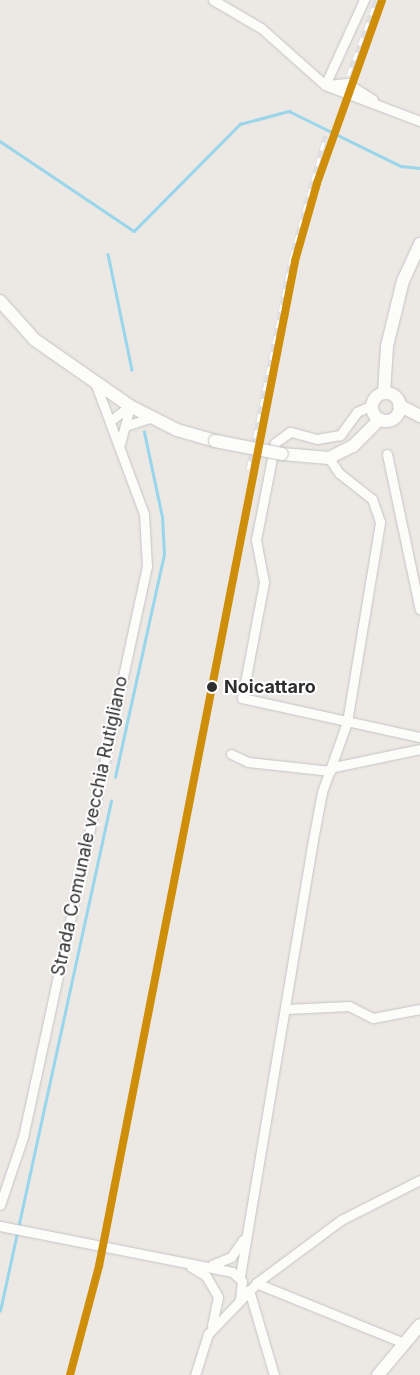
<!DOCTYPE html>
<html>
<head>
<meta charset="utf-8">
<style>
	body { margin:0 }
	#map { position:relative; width:420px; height:1375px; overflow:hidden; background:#ece8e4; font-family:Inter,sans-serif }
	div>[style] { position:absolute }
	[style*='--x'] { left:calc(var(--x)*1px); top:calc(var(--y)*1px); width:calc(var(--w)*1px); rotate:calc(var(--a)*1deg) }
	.stream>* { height:2.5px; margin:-1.25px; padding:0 1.25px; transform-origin:1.25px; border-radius:1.25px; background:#99d6ec }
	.roads { filter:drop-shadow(0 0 1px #c5c4c5) drop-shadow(0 0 1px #c5c4c5) }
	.street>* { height:9px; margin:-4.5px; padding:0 4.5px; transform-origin:4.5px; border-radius:4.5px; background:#fcfcfb }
	.secondary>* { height:12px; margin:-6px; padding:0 6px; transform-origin:6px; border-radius:6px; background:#fcfcfb }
	.secondary>.ring { margin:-6px; padding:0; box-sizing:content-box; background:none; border:12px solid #fcfcfb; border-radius:50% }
	.rail>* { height:4.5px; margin-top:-2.25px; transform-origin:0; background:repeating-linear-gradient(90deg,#fff 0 8px,#dfdfe1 0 16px); box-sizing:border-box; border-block:1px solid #dfdfe1 }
	.bridges { filter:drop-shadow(0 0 1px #c5c4c5) drop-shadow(0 0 1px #c5c4c5) }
	.secondary-bridge>* { height:12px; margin:-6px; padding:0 6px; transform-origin:6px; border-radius:6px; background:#fcfcfb }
	.rail-1>* { height:8px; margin:-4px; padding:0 4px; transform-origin:4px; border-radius:4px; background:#cf8e09 }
	.dots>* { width:14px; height:14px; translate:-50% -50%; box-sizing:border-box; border:2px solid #fff; border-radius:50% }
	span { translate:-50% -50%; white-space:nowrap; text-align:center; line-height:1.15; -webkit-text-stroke:4px #fff; paint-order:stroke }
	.stop-label { font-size:18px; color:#2e2e2e; font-weight:700 }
	.left { translate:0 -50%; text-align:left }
	.street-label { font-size:18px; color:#2e2e2e }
</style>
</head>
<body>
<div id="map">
	<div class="stream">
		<i style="--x:0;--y:141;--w:161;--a:33.9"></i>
		<i style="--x:134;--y:231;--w:151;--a:-45.3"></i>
		<i style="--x:240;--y:124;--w:51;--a:-14.9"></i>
		<i style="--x:289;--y:111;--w:125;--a:26.2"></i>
		<i style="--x:401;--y:166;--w:19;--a:6"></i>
		<i style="--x:108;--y:254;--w:118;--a:78.3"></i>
		<i style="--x:115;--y:777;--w:228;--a:-77.6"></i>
		<i style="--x:164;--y:554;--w:37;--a:-93"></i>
		<i style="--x:162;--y:517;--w:87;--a:-102"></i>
		<i style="--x:0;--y:1311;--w:522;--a:-77.72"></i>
	</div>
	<div class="roads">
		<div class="street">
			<i style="--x:213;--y:0;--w:56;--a:30.3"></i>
			<i style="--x:261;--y:28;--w:86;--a:41.7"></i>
			<i style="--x:325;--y:85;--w:102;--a:20.8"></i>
			<i style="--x:325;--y:85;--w:94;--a:-65.4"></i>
			<i style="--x:327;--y:85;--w:20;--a:-6"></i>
			<i style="--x:347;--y:83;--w:31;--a:33"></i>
			<i style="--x:372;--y:405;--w:17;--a:155"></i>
			<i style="--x:357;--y:412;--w:29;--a:126"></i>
			<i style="--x:340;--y:435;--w:23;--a:170"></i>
			<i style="--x:317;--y:439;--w:28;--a:-165"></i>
			<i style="--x:290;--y:432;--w:19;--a:144"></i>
			<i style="--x:275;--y:443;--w:99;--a:101.1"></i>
			<i style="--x:256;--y:540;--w:43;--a:79.2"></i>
			<i style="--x:264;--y:582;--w:118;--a:100.7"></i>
			<i style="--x:242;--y:698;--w:182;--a:12.4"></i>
			<i style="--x:110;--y:421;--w:25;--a:-37"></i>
			<i style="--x:125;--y:426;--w:26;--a:-18"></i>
			<i style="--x:120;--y:444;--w:39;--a:-75"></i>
			<i style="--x:387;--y:454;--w:159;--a:78.1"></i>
			<i style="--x:231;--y:754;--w:19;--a:25"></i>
			<i style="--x:248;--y:762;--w:83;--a:6.2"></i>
			<i style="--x:334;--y:767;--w:88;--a:-11.8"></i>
			<i style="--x:287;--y:1009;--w:62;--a:-2.8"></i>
			<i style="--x:349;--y:1006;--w:27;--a:27"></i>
			<i style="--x:373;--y:1018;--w:48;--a:-10.8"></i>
			<i style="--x:0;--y:1205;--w:72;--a:-71.3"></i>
			<i style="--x:23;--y:1137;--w:584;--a:-77.75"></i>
			<i style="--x:147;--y:566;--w:52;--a:-93.3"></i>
			<i style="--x:144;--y:514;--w:141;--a:-110.4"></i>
			<i style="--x:0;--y:1226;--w:237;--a:11.2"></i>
			<i style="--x:232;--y:1272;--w:13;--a:42"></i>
			<i style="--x:242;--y:1281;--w:18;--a:96"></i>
			<i style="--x:212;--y:1265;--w:21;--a:-23"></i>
			<i style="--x:231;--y:1257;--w:21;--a:-55"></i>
			<i style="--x:191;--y:1267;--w:17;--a:31"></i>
			<i style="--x:206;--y:1276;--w:24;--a:60"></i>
			<i style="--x:218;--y:1297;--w:29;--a:102"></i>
			<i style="--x:240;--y:1276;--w:442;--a:-80.5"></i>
			<i style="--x:313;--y:840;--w:49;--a:-79.4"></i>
			<i style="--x:322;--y:792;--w:74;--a:-70.3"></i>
			<i style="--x:347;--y:722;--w:203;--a:-80.6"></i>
			<i style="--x:380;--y:522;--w:24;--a:-109"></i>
			<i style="--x:372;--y:499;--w:42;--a:-141.8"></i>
			<i style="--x:339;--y:473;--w:18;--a:-124"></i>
			<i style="--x:256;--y:1283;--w:160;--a:22.1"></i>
			<i style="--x:249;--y:1290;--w:89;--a:73.6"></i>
			<i style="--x:195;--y:1375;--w:43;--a:-72.4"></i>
			<i style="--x:208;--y:1334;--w:74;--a:-46.1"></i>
			<i style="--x:259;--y:1281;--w:102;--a:-36.6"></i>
			<i style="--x:341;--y:1220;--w:89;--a:-26.9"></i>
		</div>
		<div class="secondary">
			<i style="--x:0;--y:301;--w:52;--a:48.1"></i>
			<i style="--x:35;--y:340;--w:116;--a:34.8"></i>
			<i style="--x:130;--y:406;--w:53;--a:27.1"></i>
			<i style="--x:177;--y:430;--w:40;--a:16"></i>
			<i style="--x:384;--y:393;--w:47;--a:-86.3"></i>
			<i style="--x:387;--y:346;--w:67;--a:-76.2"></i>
			<i style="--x:403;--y:281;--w:41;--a:-65.3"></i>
			<i class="ring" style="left:372px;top:393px;width:16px;height:16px"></i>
			<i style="--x:399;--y:405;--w:24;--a:28"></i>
			<i style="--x:282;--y:454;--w:47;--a:4.9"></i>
			<i style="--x:329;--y:458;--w:27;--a:-27"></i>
			<i style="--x:353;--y:446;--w:38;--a:-45"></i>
			<i style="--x:378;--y:1375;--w:65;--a:-50"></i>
		</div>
	</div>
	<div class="rail">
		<i style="--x:348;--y:75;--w:80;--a:-69.5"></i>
		<i style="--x:248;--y:469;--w:215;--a:-78.5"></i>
		<i style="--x:291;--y:258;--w:127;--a:-74.4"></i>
	</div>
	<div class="bridges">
		<div class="secondary-bridge">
			<i style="--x:215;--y:441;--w:68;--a:11"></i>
		</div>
	</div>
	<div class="rail-1">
		<i style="--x:70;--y:1375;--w:113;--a:-75.1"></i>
		<i style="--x:99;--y:1266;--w:1024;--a:-78.96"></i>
		<i style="--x:295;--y:261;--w:81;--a:-74.2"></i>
		<i style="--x:317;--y:183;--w:194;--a:-70.4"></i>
	</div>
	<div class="dots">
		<i style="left:212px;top:687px;background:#2e2e2e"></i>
	</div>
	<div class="stop-label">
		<span class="left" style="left:224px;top:687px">Noicattaro</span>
	</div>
	<div class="street-label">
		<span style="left:90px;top:826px;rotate:-78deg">Strada Comunale vecchia Rutigliano</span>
	</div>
</div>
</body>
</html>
